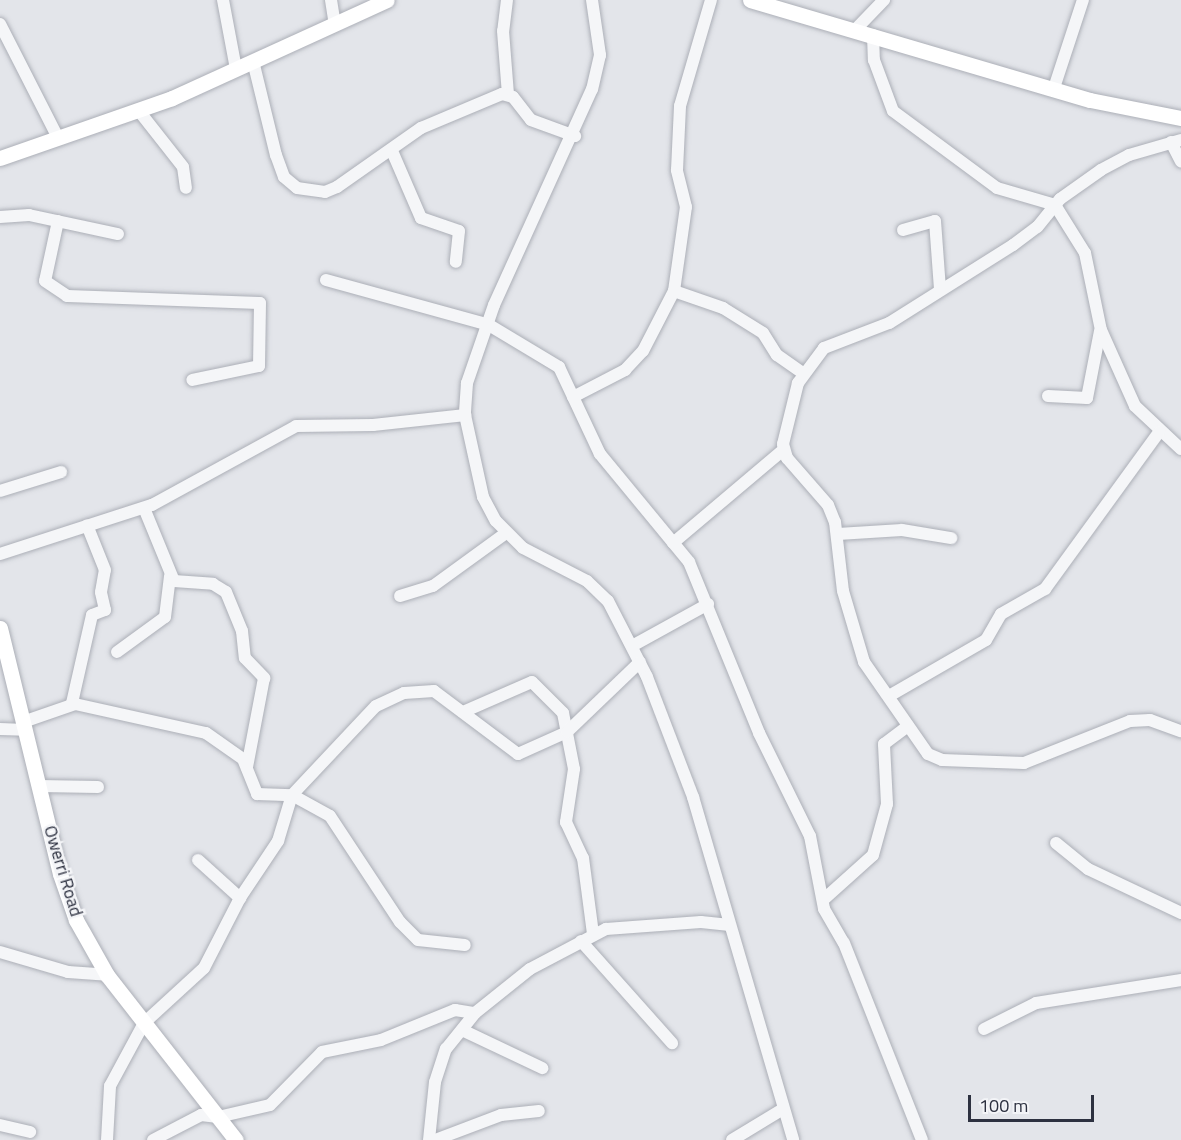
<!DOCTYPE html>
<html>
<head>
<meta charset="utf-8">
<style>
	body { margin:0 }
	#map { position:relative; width:1181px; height:1140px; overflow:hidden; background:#e3e5ea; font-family:"Titillium Web",sans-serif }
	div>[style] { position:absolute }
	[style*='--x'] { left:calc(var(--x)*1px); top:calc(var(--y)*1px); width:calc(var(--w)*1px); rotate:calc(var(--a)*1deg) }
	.roads { filter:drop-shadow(0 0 2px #acafb7) drop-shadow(0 0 2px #acafb7) }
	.minor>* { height:12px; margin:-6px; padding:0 6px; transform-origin:6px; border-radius:6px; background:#f5f6f8 }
	.major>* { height:15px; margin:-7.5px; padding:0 7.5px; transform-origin:7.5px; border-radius:7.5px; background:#fff }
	span { translate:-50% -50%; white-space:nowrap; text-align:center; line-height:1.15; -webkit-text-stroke:5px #f3f4f7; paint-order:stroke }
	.street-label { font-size:18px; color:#2d3140 }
	.scale { position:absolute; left:968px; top:1095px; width:126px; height:27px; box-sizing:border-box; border:3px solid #2d3140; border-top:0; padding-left:8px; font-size:18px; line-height:21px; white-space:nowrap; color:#2d3140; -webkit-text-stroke:4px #f3f4f7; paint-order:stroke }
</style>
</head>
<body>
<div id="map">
	<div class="roads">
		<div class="minor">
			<i style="--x:223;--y:0;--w:70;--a:79.3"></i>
			<i style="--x:331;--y:0;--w:24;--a:81"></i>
			<i style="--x:507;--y:0;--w:31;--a:97"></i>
			<i style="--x:503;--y:31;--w:63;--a:85.5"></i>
			<i style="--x:592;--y:0;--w:56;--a:81.7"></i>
			<i style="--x:600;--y:55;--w:35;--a:103"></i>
			<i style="--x:592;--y:89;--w:237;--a:114.4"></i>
			<i style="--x:494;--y:305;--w:83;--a:109.1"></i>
			<i style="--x:467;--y:383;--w:32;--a:94"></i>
			<i style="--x:465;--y:415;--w:84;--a:77.6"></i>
			<i style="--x:483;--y:497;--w:27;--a:62"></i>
			<i style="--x:496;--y:521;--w:38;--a:45"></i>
			<i style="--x:523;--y:548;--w:72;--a:27.3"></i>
			<i style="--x:587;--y:581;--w:29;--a:44"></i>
			<i style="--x:608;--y:601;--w:85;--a:62.8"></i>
			<i style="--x:647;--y:677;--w:129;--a:69"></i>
			<i style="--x:693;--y:797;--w:357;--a:73.7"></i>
			<i style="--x:0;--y:24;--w:128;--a:63"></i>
			<i style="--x:855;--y:30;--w:42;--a:-46"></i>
			<i style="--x:873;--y:35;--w:25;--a:88"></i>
			<i style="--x:874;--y:60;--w:54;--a:69.6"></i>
			<i style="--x:893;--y:111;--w:129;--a:36.5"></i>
			<i style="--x:997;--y:188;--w:60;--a:16.3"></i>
			<i style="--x:1055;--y:205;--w:57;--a:58"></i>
			<i style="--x:1085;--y:253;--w:79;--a:78.3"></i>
			<i style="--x:1101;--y:330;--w:83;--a:65.9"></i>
			<i style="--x:1135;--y:406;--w:63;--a:43.1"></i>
			<i style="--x:253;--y:61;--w:97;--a:76.3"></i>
			<i style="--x:276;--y:155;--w:23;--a:70"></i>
			<i style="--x:284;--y:177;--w:17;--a:40"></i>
			<i style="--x:297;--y:188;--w:28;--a:8"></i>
			<i style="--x:325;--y:192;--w:13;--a:-23"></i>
			<i style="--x:337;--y:187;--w:103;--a:-35.1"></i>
			<i style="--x:421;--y:128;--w:88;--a:-22.8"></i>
			<i style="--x:502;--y:94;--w:11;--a:15"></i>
			<i style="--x:513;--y:97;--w:29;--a:52"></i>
			<i style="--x:531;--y:120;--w:47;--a:20"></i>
			<i style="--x:1054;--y:88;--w:93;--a:-71.8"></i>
			<i style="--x:139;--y:111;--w:71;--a:51.8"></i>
			<i style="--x:183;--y:167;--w:21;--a:82"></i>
			<i style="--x:1181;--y:140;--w:54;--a:163.9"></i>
			<i style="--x:1129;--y:155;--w:32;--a:152"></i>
			<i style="--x:1101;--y:170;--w:50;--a:144.7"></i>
			<i style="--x:1060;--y:199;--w:36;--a:129"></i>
			<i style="--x:1037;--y:227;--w:30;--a:143"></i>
			<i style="--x:1013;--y:245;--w:146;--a:147.8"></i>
			<i style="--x:889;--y:323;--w:70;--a:159"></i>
			<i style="--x:824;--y:348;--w:44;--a:126.6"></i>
			<i style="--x:798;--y:383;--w:63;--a:103.8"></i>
			<i style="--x:783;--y:444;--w:15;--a:74"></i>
			<i style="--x:787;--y:458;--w:62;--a:48.9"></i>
			<i style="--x:828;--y:505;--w:18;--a:68"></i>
			<i style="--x:835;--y:522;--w:69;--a:83.4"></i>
			<i style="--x:843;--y:591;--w:74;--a:73.5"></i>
			<i style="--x:864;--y:662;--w:112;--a:55.2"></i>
			<i style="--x:928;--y:754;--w:15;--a:23"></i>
			<i style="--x:942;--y:760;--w:82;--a:2.1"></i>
			<i style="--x:1024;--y:763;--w:114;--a:-21.6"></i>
			<i style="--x:1130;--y:721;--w:20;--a:-3"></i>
			<i style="--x:1150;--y:720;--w:33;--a:20"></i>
			<i style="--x:1171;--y:142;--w:22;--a:63"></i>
			<i style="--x:392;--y:151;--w:73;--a:66.6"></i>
			<i style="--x:421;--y:218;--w:40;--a:18.9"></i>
			<i style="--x:459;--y:231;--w:31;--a:96"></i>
			<i style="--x:0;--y:217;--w:29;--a:-4"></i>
			<i style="--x:29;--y:215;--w:91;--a:12.1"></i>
			<i style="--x:58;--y:221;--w:61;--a:102.2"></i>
			<i style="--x:45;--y:281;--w:27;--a:34"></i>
			<i style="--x:67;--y:296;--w:193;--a:2.1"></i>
			<i style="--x:260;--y:303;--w:63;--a:90.9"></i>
			<i style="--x:259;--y:366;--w:68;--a:168.2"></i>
			<i style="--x:903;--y:230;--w:33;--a:-16"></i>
			<i style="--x:935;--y:221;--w:68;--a:85.8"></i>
			<i style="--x:326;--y:280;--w:169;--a:15.4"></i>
			<i style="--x:489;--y:325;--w:82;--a:31"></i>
			<i style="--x:559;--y:367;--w:96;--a:64.8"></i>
			<i style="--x:600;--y:454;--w:140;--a:50.5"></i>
			<i style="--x:689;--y:562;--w:185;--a:67.7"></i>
			<i style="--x:759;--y:733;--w:115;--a:63.7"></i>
			<i style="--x:810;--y:836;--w:74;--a:79.1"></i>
			<i style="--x:824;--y:909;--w:39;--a:60"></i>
			<i style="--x:844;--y:943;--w:212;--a:68.4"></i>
			<i style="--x:674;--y:291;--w:52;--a:19.1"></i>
			<i style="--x:723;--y:308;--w:47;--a:32"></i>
			<i style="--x:763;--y:333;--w:26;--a:58"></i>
			<i style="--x:777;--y:355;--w:32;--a:35"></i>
			<i style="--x:1048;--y:396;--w:39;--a:3"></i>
			<i style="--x:1087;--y:398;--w:68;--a:-79"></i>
			<i style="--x:573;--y:397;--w:59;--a:-27.4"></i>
			<i style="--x:625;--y:370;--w:26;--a:-47"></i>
			<i style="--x:643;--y:351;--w:68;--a:-62.7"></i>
			<i style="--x:674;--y:291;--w:85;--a:-81.9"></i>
			<i style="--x:686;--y:207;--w:38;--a:-104"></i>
			<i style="--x:677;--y:170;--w:64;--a:-87.3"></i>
			<i style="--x:680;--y:106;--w:110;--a:-73.7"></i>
			<i style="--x:0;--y:491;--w:64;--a:-17.3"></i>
			<i style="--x:144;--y:508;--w:79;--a:67.7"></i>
			<i style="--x:174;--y:581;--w:39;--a:4"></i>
			<i style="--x:213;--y:584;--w:15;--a:32"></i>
			<i style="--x:226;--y:592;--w:42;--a:67.7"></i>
			<i style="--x:242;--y:631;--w:27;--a:84"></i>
			<i style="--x:245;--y:658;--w:28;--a:46"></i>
			<i style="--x:264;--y:678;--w:91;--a:100.8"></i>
			<i style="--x:838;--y:534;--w:64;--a:-3.6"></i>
			<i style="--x:902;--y:530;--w:50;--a:9.3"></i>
			<i style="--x:673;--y:543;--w:144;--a:-40.2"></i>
			<i style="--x:0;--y:554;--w:160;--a:-17.9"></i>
			<i style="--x:152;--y:505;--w:164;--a:-28.7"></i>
			<i style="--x:296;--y:426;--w:77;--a:-0.7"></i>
			<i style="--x:373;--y:425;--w:93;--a:-6.2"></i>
			<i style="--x:400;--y:596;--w:34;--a:-17"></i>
			<i style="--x:433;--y:586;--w:90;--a:-36"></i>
			<i style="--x:632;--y:646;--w:87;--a:-28.9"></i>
			<i style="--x:117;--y:652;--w:59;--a:-36.1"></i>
			<i style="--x:165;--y:617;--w:41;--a:-83"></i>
			<i style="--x:889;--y:696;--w:112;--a:-30"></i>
			<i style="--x:986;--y:640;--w:30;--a:-60"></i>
			<i style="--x:1001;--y:614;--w:51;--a:-29.6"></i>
			<i style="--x:1045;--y:589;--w:194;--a:-54"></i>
			<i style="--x:72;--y:703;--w:90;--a:-77.2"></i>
			<i style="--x:92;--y:615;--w:14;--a:-21"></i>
			<i style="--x:105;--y:610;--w:18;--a:-103"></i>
			<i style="--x:101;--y:592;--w:22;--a:-80"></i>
			<i style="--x:105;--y:570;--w:48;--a:-111.8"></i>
			<i style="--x:463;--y:712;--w:75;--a:-23.5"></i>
			<i style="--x:532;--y:682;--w:44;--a:45"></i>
			<i style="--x:563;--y:713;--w:57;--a:78.9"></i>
			<i style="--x:574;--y:769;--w:54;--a:98.6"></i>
			<i style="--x:566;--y:822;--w:40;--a:65"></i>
			<i style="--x:583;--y:858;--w:77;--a:82.5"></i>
			<i style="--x:23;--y:722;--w:55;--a:-19.1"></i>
			<i style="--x:75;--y:704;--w:134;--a:12.5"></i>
			<i style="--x:206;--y:733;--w:45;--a:35.1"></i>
			<i style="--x:243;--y:759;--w:38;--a:68"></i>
			<i style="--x:257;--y:794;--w:35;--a:2"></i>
			<i style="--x:292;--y:795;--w:43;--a:28.9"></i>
			<i style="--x:330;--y:816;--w:127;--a:56.6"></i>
			<i style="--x:400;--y:922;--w:25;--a:45"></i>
			<i style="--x:418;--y:940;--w:47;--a:6.1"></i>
			<i style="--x:0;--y:729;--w:25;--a:2"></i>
			<i style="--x:39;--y:786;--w:59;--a:1"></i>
			<i style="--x:1056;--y:843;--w:41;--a:39.1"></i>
			<i style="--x:1088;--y:869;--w:103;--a:25.3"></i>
			<i style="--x:198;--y:860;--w:57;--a:42.1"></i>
			<i style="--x:823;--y:900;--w:67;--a:-42"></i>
			<i style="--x:873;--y:855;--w:53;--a:-74.6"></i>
			<i style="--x:887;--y:804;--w:60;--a:-92.9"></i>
			<i style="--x:884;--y:744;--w:30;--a:-37"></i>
			<i style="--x:581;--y:941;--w:137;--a:48.3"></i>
			<i style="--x:0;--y:952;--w:71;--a:16.4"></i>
			<i style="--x:68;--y:972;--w:39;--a:4"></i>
			<i style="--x:984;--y:1029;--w:58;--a:-26.6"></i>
			<i style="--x:1036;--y:1003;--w:147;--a:-9"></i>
			<i style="--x:462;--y:1030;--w:89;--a:25.4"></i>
			<i style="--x:0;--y:1125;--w:31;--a:13"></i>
			<i style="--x:107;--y:1140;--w:54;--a:-86.8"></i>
			<i style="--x:110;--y:1086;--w:72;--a:-61.6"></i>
			<i style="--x:144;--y:1023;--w:81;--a:-42.5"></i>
			<i style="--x:204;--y:968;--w:79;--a:-62.8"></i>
			<i style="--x:240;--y:898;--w:69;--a:-56.3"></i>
			<i style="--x:278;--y:841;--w:48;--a:-73.1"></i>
			<i style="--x:292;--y:795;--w:122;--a:-46.7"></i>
			<i style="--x:376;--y:706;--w:31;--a:-25"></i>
			<i style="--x:404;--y:693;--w:30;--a:-4"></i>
			<i style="--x:434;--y:691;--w:105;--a:36.9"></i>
			<i style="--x:518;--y:754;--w:54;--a:-24.2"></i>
			<i style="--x:567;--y:732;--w:101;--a:-43.8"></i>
			<i style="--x:153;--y:1140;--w:54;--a:-27.5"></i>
			<i style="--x:201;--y:1115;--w:17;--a:7"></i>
			<i style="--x:218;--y:1117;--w:53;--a:-13"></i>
			<i style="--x:270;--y:1105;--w:74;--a:-45.5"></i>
			<i style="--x:322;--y:1052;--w:60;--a:-11.5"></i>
			<i style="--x:381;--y:1040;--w:80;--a:-22.1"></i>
			<i style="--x:455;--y:1010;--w:20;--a:9"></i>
			<i style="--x:429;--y:1140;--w:58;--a:-84.1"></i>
			<i style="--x:435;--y:1082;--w:35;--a:-72"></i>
			<i style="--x:446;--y:1049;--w:46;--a:-51.1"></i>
			<i style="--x:475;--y:1013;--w:70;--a:-38.7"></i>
			<i style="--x:530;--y:969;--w:86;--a:-27.8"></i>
			<i style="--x:606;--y:929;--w:95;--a:-4.2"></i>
			<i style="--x:701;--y:922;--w:29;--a:6"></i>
			<i style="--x:435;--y:1140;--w:71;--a:-20.7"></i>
			<i style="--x:501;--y:1115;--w:38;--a:-6"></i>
			<i style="--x:732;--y:1140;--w:60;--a:-31.3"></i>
		</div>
		<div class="major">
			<i style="--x:750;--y:0;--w:354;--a:16.4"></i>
			<i style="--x:1090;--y:100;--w:93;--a:11.2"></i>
			<i style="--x:0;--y:158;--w:182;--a:-19.2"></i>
			<i style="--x:172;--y:98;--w:236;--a:-24.5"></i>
			<i style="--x:0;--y:628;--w:253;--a:76.3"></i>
			<i style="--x:60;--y:874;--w:49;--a:70.8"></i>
			<i style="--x:76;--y:920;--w:63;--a:60.6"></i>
			<i style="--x:107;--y:975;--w:209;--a:52"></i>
		</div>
	</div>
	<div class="street-label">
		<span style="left:63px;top:871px;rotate:73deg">Owerri Road</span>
	</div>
	<div class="scale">100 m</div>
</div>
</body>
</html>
